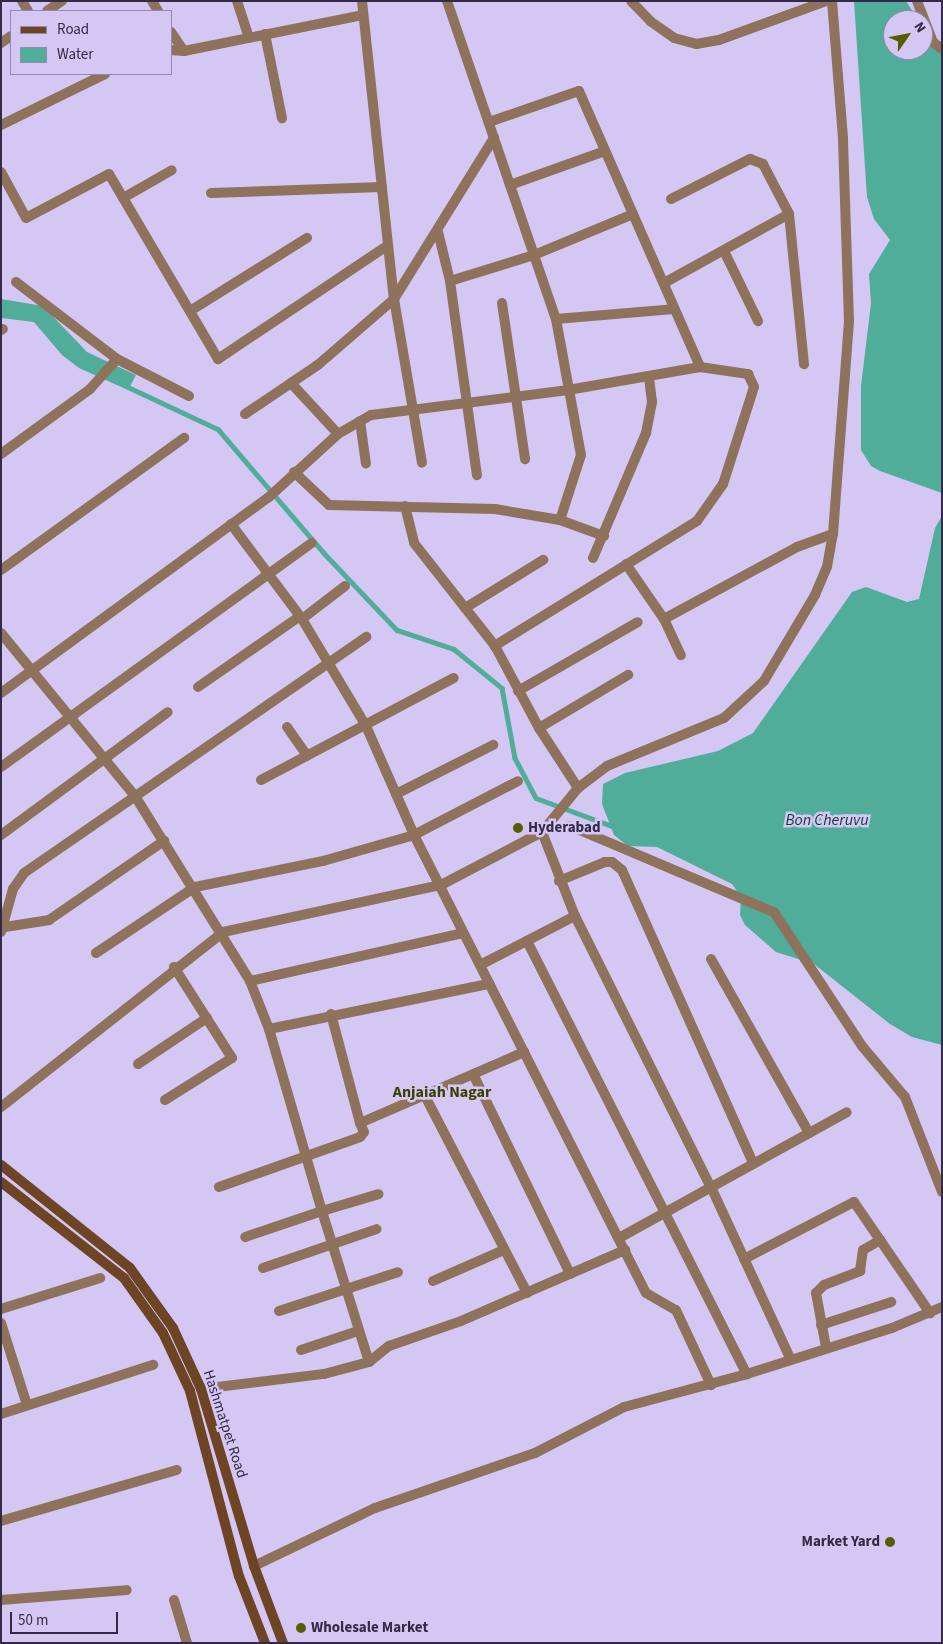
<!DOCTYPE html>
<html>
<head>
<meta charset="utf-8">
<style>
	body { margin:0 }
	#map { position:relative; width:943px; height:1644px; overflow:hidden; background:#d4c7f4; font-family:"Source Sans 3",sans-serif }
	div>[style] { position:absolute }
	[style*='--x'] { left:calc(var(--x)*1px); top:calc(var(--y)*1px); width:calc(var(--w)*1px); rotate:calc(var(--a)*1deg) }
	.water>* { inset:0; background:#4fad9a }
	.stream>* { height:4.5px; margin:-2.25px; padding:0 2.25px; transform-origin:2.25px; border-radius:2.25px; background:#4fad9a }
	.minor>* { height:10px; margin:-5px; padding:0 5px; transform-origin:5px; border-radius:5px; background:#8f725c }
	.tertiary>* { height:10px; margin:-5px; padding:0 5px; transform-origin:5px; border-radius:5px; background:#8f725c }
	.secondary>* { height:10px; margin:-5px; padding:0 5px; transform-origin:5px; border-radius:5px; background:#6d4524 }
	.dots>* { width:14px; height:14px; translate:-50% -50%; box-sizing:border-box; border:2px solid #d4c7f4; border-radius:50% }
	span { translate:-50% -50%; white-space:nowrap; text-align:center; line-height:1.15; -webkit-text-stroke:5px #d4c7f4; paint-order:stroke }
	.poi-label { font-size:15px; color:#332a47; font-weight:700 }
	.left { translate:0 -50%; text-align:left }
	.right { translate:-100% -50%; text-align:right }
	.street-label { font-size:15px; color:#332a47 }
	.water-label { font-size:16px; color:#123d35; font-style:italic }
	.neighbourhood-label { font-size:16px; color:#384003; font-weight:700 }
	.frame { position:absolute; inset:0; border:2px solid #332a47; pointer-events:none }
	.legend { position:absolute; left:10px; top:10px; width:162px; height:65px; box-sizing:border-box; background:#d4c7f4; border:1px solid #9488af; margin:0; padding:6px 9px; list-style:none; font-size:15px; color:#332a47 }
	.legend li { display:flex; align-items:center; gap:10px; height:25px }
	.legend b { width:25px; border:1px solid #9488af }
	.north { position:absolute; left:883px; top:10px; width:50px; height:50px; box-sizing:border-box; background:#d4c7f4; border:1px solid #9488af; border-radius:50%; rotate:57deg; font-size:14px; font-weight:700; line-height:20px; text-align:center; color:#332a47 }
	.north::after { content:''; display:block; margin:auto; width:18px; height:22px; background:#525f00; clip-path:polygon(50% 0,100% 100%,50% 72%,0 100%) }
	.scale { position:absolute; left:10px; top:1612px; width:108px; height:22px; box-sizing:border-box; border:2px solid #332a47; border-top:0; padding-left:6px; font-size:15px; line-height:18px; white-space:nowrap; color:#332a47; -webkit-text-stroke:4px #d4c7f4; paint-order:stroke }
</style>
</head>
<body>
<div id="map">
	<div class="water">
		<i style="clip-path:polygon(854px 1px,906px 1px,918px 20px,893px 20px,893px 50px,923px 50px,923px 29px,942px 50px,942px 493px,880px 471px,871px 466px,861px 450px,861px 386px,871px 303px,869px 274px,890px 240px,874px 219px,867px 197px)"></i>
		<i style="clip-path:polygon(1px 299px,43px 306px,87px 352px,136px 375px,128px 390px,79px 368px,62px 355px,34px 322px,1px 318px)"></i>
		<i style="clip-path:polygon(942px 516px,942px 1045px,912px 1037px,890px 1024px,814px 964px,776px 952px,745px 925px,740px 915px,741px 897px,732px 884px,657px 847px,628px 846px,614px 835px,602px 804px,603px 784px,625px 773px,718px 751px,753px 733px,852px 592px,866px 587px,907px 602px,919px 599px,935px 528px)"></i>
	</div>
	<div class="stream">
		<i style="--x:126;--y:386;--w:102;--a:25.1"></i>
		<i style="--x:218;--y:429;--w:163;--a:49.5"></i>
		<i style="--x:324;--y:553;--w:106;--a:46.5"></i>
		<i style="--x:397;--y:630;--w:60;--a:18.4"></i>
		<i style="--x:454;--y:649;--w:62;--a:39.1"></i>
		<i style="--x:502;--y:688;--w:71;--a:79.5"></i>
		<i style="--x:515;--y:758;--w:45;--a:62.3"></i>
		<i style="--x:536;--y:798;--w:81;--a:20.2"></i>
	</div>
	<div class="minor">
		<i style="--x:22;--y:1;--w:12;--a:59"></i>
		<i style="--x:152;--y:1;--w:12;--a:59"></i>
		<i style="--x:237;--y:1;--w:39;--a:72"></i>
		<i style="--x:362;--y:1;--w:300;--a:83.9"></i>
		<i style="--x:394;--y:299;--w:166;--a:80.3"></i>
		<i style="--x:447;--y:1;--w:336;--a:71.1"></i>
		<i style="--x:556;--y:319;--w:138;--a:79.6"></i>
		<i style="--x:581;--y:455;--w:68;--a:107.9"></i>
		<i style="--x:631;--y:1;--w:28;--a:46"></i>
		<i style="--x:650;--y:21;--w:29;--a:35"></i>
		<i style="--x:674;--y:38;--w:23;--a:15"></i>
		<i style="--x:696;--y:44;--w:23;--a:-10"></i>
		<i style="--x:719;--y:40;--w:114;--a:-20"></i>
		<i style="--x:917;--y:1;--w:44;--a:68.7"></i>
		<i style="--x:933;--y:42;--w:11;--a:38"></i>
		<i style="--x:47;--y:11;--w:18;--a:-34"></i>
		<i style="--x:171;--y:32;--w:23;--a:56"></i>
		<i style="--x:265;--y:34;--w:86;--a:78.6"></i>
		<i style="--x:1;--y:43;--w:12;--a:-35"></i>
		<i style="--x:171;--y:50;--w:13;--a:4"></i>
		<i style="--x:184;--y:51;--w:182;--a:-11.4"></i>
		<i style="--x:489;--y:122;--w:95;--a:-19"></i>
		<i style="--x:579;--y:91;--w:301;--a:66.3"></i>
		<i style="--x:700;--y:367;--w:49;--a:8.3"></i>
		<i style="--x:748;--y:374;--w:14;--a:65"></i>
		<i style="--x:754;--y:387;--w:102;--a:107.7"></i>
		<i style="--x:723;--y:484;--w:45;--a:125.1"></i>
		<i style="--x:697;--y:521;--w:238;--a:148.3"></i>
		<i style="--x:1;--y:125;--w:116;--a:-26.1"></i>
		<i style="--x:1;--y:172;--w:52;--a:61.5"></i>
		<i style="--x:26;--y:218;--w:94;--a:-27.9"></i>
		<i style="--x:109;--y:174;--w:215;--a:59.5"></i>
		<i style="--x:218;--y:359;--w:203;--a:-33.8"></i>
		<i style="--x:510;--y:185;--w:101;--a:-19.7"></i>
		<i style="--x:211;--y:193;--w:171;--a:-2"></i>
		<i style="--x:123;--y:198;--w:56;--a:-29.7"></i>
		<i style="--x:671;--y:199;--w:89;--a:-26.9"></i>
		<i style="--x:750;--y:159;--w:14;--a:21"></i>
		<i style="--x:763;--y:164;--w:56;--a:62.5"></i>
		<i style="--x:789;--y:214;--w:151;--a:84.3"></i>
		<i style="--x:438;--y:232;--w:50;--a:76.2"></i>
		<i style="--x:450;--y:281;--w:196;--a:82.1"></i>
		<i style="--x:724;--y:251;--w:78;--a:64.1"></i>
		<i style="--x:450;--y:281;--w:88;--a:-17.2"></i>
		<i style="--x:534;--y:255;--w:107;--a:-22.5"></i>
		<i style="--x:16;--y:282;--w:127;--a:37.3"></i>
		<i style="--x:117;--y:359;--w:81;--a:27.2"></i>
		<i style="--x:664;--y:283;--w:143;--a:-28.9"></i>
		<i style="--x:502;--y:303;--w:158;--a:81.6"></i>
		<i style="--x:190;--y:311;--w:138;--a:-32"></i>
		<i style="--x:556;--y:319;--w:118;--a:-4.8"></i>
		<i style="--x:1;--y:330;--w:2;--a:-27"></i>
		<i style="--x:291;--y:383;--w:69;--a:47.3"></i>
		<i style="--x:245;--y:414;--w:89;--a:-34"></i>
		<i style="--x:319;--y:364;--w:99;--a:-40.9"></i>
		<i style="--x:394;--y:299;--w:190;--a:-58.2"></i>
		<i style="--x:360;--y:421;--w:43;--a:82.1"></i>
		<i style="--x:1;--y:454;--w:110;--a:-36.1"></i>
		<i style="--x:90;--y:389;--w:40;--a:-48"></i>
		<i style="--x:294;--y:472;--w:48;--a:43.3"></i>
		<i style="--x:329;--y:505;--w:166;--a:1.4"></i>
		<i style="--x:495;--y:509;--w:66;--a:9.6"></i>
		<i style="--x:560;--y:520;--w:47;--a:20"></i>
		<i style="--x:405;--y:506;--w:38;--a:76"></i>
		<i style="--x:414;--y:543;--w:131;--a:51.8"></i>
		<i style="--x:495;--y:646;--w:93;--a:61.8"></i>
		<i style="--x:539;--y:728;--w:72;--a:57"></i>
		<i style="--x:231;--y:524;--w:119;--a:53.2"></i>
		<i style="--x:593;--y:558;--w:136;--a:-67"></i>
		<i style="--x:646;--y:433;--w:32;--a:-79"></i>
		<i style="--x:652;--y:402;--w:26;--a:-97"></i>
		<i style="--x:626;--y:564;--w:67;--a:55.4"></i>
		<i style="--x:664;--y:619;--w:40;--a:65"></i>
		<i style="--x:1;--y:570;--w:226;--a:-35.8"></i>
		<i style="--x:345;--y:586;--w:54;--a:142.5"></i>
		<i style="--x:302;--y:619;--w:125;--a:59.1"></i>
		<i style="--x:366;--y:726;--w:119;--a:66.2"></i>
		<i style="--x:414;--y:835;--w:513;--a:63.14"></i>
		<i style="--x:646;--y:1293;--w:34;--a:30"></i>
		<i style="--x:676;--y:1310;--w:83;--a:65"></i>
		<i style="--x:465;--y:608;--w:92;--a:-31.6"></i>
		<i style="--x:664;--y:619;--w:151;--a:-28.4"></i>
		<i style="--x:797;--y:547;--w:38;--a:-20"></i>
		<i style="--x:1;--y:633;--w:211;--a:50.6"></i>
		<i style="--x:135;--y:796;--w:218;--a:58.1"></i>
		<i style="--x:250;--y:981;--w:52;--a:68.4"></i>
		<i style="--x:269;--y:1029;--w:190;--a:73.8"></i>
		<i style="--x:322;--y:1211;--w:81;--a:161.3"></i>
		<i style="--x:198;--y:687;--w:124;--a:-34.8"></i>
		<i style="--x:518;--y:691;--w:138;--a:-29.9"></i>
		<i style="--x:1;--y:693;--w:332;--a:-36.2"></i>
		<i style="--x:269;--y:497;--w:93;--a:-42.4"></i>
		<i style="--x:338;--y:434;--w:38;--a:-30"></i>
		<i style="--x:371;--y:415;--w:199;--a:-7.2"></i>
		<i style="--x:568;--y:390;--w:134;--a:-9.9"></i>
		<i style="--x:287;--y:727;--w:35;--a:55"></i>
		<i style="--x:539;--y:728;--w:104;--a:-30.8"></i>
		<i style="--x:1;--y:767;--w:383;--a:-35.8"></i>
		<i style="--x:261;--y:780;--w:218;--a:-27.9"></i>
		<i style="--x:396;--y:794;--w:109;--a:-26.8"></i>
		<i style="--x:570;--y:826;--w:221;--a:22.9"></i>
		<i style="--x:774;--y:912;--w:160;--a:56.7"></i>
		<i style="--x:862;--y:1046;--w:67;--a:49.9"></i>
		<i style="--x:905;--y:1097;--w:102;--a:68.7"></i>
		<i style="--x:542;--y:832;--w:90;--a:68.6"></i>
		<i style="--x:575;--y:916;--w:303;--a:63.4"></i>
		<i style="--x:711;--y:1187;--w:188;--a:65.2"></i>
		<i style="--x:1;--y:835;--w:207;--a:-36.4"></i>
		<i style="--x:559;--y:881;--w:50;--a:-22.4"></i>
		<i style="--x:605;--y:862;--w:7;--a:0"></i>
		<i style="--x:612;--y:862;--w:13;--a:39"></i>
		<i style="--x:622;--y:870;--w:321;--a:65.9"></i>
		<i style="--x:5;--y:927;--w:45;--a:-9"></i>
		<i style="--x:49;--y:920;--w:140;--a:-34.5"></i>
		<i style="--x:1;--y:932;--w:45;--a:-74.4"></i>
		<i style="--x:13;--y:889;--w:19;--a:-55"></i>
		<i style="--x:24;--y:873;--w:416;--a:-34.6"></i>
		<i style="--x:527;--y:941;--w:486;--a:63.1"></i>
		<i style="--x:96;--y:953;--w:119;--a:-33.7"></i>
		<i style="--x:195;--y:887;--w:131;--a:-11.5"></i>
		<i style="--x:323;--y:861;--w:95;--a:-15.9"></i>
		<i style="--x:414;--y:835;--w:117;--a:-27.4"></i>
		<i style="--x:711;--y:959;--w:200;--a:60.6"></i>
		<i style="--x:480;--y:965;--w:107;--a:-27.3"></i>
		<i style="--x:250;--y:981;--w:218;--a:-12.7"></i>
		<i style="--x:331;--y:1014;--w:113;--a:75.1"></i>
		<i style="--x:269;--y:1029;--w:225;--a:-11.6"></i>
		<i style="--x:138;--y:1064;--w:83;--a:-33.7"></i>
		<i style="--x:474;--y:1076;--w:220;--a:64.1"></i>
		<i style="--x:425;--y:1096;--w:222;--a:62.6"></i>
		<i style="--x:165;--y:1100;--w:79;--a:-32.1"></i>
		<i style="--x:232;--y:1058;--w:108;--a:-122.5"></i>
		<i style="--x:219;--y:1187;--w:150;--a:-19.5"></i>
		<i style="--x:360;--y:1137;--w:6;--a:-51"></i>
		<i style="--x:364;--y:1132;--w:10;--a:-114"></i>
		<i style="--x:360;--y:1123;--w:179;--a:-23.4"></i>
		<i style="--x:619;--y:1238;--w:260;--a:-28.9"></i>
		<i style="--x:744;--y:1259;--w:124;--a:-27.4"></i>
		<i style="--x:854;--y:1202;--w:135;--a:55.6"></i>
		<i style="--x:263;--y:1268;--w:120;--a:-18.9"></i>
		<i style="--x:433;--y:1281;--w:77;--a:-23.6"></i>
		<i style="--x:1;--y:1309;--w:104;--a:-17.4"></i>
		<i style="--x:279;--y:1311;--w:125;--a:-18.1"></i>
		<i style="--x:1;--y:1323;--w:86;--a:72.4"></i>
		<i style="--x:821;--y:1325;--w:74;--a:-18.2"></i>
		<i style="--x:826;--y:1347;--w:55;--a:-100.5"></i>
		<i style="--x:816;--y:1293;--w:11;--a:-45"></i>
		<i style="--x:824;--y:1285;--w:39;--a:-21"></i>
		<i style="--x:860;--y:1271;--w:21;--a:-82"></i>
		<i style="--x:863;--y:1250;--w:20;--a:-30"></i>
		<i style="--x:301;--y:1350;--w:60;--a:-18.4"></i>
		<i style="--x:369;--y:1362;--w:158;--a:-107.3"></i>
		<i style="--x:322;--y:1211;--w:59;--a:-16.6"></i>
		<i style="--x:201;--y:1389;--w:124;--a:-7"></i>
		<i style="--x:324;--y:1374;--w:47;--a:-14.9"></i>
		<i style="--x:369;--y:1362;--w:26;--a:-39"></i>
		<i style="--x:389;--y:1346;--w:76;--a:-19.1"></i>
		<i style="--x:461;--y:1321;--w:179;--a:-23.4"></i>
		<i style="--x:1;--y:1414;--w:160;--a:-17.9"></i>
		<i style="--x:1;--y:1521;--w:183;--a:-16.2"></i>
		<i style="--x:254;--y:1566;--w:134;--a:-25.6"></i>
		<i style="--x:375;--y:1508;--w:169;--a:-19"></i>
		<i style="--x:535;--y:1453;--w:100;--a:-27.3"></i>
		<i style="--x:624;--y:1407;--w:127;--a:-15"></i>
		<i style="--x:747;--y:1374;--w:152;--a:-17.6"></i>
		<i style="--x:892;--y:1328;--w:54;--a:-22.8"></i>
		<i style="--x:1;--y:1600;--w:126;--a:-4.5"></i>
		<i style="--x:174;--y:1600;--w:45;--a:73.2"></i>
	</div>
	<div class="tertiary">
		<i style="--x:1;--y:1107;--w:283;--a:-38.2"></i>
		<i style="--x:223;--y:932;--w:223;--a:-12.2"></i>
		<i style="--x:441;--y:885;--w:114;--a:-27.7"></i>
		<i style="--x:542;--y:832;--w:57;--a:-50.7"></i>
		<i style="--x:578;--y:788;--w:36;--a:-37"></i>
		<i style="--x:607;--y:766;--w:126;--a:-22.3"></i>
		<i style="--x:724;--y:718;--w:54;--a:-42.8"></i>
		<i style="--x:764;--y:681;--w:100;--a:-59.3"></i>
		<i style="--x:815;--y:595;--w:30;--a:-67"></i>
		<i style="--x:827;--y:567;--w:34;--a:-80"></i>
		<i style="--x:833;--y:534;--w:214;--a:-85.7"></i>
		<i style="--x:849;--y:321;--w:183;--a:-91.9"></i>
		<i style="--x:843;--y:138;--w:137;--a:-94.6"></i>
	</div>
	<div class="secondary">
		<i style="--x:1;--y:1165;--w:165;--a:38.6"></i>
		<i style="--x:130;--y:1268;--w:74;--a:54.4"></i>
		<i style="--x:173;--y:1328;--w:67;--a:65.3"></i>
		<i style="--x:201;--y:1389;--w:185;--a:73.3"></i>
		<i style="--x:254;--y:1566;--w:82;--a:69.4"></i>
		<i style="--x:1;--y:1182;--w:156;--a:38"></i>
		<i style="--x:124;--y:1278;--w:67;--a:54.7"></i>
		<i style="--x:163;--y:1333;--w:64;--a:65"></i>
		<i style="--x:190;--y:1391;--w:191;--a:75.2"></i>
		<i style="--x:239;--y:1576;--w:72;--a:68.8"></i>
	</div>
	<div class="dots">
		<i style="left:518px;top:828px;background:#525f00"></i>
		<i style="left:890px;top:1542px;background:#525f00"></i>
		<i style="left:301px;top:1628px;background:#525f00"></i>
	</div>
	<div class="poi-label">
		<span class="left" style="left:528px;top:828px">Hyderabad</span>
		<span class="right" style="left:880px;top:1542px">Market Yard</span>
		<span class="left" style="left:311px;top:1628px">Wholesale Market</span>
	</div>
	<div class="street-label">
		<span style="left:225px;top:1424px;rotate:72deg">Hashmatpet Road</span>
	</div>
	<div class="water-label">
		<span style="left:827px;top:820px">Bon Cheruvu</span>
	</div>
	<div class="neighbourhood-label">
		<span style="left:442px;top:1092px">Anjaiah Nagar</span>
	</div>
	<div class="frame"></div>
	<ul class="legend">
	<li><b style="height:6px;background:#6d4524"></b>Road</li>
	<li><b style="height:14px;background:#4fad9a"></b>Water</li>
	</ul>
	<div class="north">N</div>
	<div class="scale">50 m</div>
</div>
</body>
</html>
